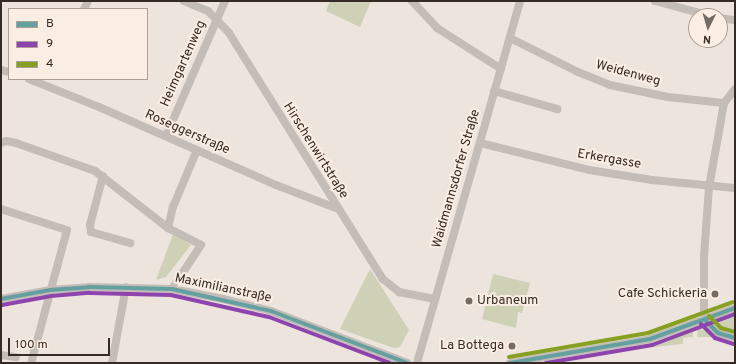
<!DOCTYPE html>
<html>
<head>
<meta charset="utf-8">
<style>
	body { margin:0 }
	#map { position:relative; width:736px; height:364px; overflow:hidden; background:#ece4dd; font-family:Overpass,sans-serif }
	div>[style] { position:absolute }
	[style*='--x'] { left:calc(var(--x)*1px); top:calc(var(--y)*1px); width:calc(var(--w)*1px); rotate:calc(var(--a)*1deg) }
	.green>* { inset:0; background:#ced1b6 }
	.minor>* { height:8px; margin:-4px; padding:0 4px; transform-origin:4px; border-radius:4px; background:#c4bcb7 }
	.bus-1>* { height:4px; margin:-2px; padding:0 2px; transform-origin:2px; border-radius:2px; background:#65a0a0 }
	.bus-2>* { height:4px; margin:-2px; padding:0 2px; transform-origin:2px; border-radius:2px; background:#8e44ad }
	.bus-3>* { height:4px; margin:-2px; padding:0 2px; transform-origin:2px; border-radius:2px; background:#87a022 }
	.dots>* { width:11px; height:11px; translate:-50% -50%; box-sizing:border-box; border:2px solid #faeee4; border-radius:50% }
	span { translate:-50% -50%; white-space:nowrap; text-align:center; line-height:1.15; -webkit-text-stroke:4px #faeee4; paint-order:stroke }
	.street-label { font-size:13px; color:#352a25 }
	.poi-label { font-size:13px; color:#352a25 }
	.right { translate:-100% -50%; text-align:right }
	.left { translate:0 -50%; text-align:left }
	.frame { position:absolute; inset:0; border:2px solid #352a25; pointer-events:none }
	.legend { position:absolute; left:8px; top:8px; width:140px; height:72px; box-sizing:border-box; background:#faeee4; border:1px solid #aba098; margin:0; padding:5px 7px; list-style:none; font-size:12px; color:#352a25 }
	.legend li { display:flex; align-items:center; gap:8px; height:20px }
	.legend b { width:20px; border:1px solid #aba098 }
	.north { position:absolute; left:688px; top:8px; width:40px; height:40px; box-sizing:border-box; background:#faeee4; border:1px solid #aba098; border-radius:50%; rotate:185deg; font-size:11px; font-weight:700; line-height:16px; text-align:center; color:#352a25 }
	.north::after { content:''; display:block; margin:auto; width:14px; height:18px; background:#756b65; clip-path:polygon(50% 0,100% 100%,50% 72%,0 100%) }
	.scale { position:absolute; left:8px; top:338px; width:102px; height:18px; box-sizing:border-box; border:2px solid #352a25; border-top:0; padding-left:5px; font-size:12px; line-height:14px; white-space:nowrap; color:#352a25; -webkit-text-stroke:3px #faeee4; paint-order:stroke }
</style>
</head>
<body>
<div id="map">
	<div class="green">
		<i style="clip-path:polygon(330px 1px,371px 1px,360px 27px,326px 11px)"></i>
		<i style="clip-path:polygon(173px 234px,191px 245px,166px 277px,156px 280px)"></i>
		<i style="clip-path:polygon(370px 269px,409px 330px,400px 347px,394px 348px,340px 329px)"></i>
		<i style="clip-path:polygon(493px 274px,530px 283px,522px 313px,518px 312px,516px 328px,482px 319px)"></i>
		<i style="clip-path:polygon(735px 314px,735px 334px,719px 329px,718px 324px,721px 320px)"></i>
		<i style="clip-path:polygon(698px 329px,708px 331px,712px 337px,697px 337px)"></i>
		<i style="clip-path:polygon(693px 331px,693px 337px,683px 338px,683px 344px,654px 347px,652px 344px)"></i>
	</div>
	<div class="minor">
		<i style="--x:184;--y:1;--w:26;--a:23"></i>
		<i style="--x:208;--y:11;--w:30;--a:46"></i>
		<i style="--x:229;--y:33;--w:290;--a:58"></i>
		<i style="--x:383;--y:279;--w:21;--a:39"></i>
		<i style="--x:399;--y:292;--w:37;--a:11"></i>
		<i style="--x:412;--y:1;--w:37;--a:47"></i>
		<i style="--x:437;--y:28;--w:76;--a:32.6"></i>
		<i style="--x:655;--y:1;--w:58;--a:15"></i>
		<i style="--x:84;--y:9;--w:9;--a:-63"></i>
		<i style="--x:720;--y:18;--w:15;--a:8"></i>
		<i style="--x:510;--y:38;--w:76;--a:26.6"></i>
		<i style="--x:578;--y:72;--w:35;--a:22"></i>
		<i style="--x:610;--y:85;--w:59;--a:11.7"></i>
		<i style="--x:668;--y:97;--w:56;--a:6.1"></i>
		<i style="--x:1;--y:70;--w:8;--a:14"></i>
		<i style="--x:29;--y:79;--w:75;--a:21.8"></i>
		<i style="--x:99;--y:107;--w:193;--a:23.8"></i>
		<i style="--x:276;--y:185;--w:64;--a:21"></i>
		<i style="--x:735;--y:89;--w:18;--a:128"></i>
		<i style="--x:724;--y:103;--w:85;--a:100.1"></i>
		<i style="--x:709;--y:187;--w:69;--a:94.1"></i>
		<i style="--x:704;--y:256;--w:57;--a:90"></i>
		<i style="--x:704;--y:313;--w:14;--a:65"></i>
		<i style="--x:710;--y:326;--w:11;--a:41"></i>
		<i style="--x:718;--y:333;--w:18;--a:16"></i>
		<i style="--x:494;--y:91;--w:66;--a:15.9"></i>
		<i style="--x:166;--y:136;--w:147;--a:-66.4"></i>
		<i style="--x:1;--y:143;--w:5;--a:-22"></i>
		<i style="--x:6;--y:141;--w:10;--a:11"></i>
		<i style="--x:16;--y:143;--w:84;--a:19.5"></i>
		<i style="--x:95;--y:171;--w:93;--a:38"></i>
		<i style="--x:168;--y:228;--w:37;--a:27"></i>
		<i style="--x:201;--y:245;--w:53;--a:123.4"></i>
		<i style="--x:480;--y:143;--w:112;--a:13.9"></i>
		<i style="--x:589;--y:170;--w:64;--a:9"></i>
		<i style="--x:652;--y:180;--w:83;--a:5.5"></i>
		<i style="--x:103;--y:176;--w:51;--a:104.9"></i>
		<i style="--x:90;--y:225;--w:7;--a:82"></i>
		<i style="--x:91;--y:232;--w:41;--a:15.8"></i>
		<i style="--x:1;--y:209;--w:69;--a:17.7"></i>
		<i style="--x:67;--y:230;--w:135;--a:105.1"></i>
		<i style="--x:168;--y:228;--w:22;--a:-77"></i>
		<i style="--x:173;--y:207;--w:62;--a:-67.2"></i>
		<i style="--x:1;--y:299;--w:50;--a:-10.4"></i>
		<i style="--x:50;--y:290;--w:39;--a:-4"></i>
		<i style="--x:89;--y:287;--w:83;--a:1.4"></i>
		<i style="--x:172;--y:289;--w:52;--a:11.1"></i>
		<i style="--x:223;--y:299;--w:49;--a:14"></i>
		<i style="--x:271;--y:311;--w:146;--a:20.9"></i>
		<i style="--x:1;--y:355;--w:15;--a:8"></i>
		<i style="--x:112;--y:363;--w:77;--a:-79.6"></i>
		<i style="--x:417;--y:363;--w:376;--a:-74.1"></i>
		<i style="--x:510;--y:363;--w:142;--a:-9.7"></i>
		<i style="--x:650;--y:339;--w:90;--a:-20"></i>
	</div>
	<div class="bus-1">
		<i style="--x:1;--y:299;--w:50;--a:-10.4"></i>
		<i style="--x:50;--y:290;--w:39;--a:-4"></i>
		<i style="--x:89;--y:287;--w:83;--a:1.4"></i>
		<i style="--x:172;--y:289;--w:101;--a:12.5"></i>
		<i style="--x:271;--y:311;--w:146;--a:20.9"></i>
		<i style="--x:705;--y:320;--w:18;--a:45"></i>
		<i style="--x:718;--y:333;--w:18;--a:16"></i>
		<i style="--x:510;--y:363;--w:142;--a:-9.7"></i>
		<i style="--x:650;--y:339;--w:90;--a:-20"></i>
	</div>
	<div class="bus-2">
		<i style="--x:2;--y:305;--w:50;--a:-10.4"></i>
		<i style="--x:51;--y:296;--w:38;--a:-5"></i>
		<i style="--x:89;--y:293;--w:82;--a:1.4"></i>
		<i style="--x:171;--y:295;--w:100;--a:12.7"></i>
		<i style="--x:269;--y:317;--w:129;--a:20.8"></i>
		<i style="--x:701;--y:324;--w:20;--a:45"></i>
		<i style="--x:715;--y:338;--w:19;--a:18"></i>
		<i style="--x:546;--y:363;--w:108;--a:-9.6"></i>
		<i style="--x:652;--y:345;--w:89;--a:-20.5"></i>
	</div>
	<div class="bus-3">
		<i style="--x:709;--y:316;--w:17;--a:45"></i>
		<i style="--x:721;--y:328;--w:15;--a:16"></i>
		<i style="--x:509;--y:357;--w:141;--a:-9.8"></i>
		<i style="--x:648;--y:333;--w:90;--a:-20"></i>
	</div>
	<div class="dots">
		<i style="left:715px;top:294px;background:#756b65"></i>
		<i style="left:469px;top:301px;background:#756b65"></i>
		<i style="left:512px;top:346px;background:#756b65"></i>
	</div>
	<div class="street-label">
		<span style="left:184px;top:64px;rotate:-66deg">Heimgartenweg</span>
		<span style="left:628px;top:74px;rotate:15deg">Weidenweg</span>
		<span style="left:187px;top:133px;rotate:24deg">Roseggerstraße</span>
		<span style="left:315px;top:151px;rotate:58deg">Hirschenwirtstraße</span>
		<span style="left:609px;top:160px;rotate:10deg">Erkergasse</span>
		<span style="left:457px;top:179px;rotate:-74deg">Waidmannsdorfer Straße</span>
		<span style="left:223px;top:289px;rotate:12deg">Maximilianstraße</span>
	</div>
	<div class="poi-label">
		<span class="right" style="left:707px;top:294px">Cafe Schickeria</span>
		<span class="left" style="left:477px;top:301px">Urbaneum</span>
		<span class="right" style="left:504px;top:346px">La Bottega</span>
	</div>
	<div class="frame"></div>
	<ul class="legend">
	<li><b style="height:5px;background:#65a0a0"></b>B</li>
	<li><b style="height:5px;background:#8e44ad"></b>9</li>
	<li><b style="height:5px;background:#87a022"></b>4</li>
	</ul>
	<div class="north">N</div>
	<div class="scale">100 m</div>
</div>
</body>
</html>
